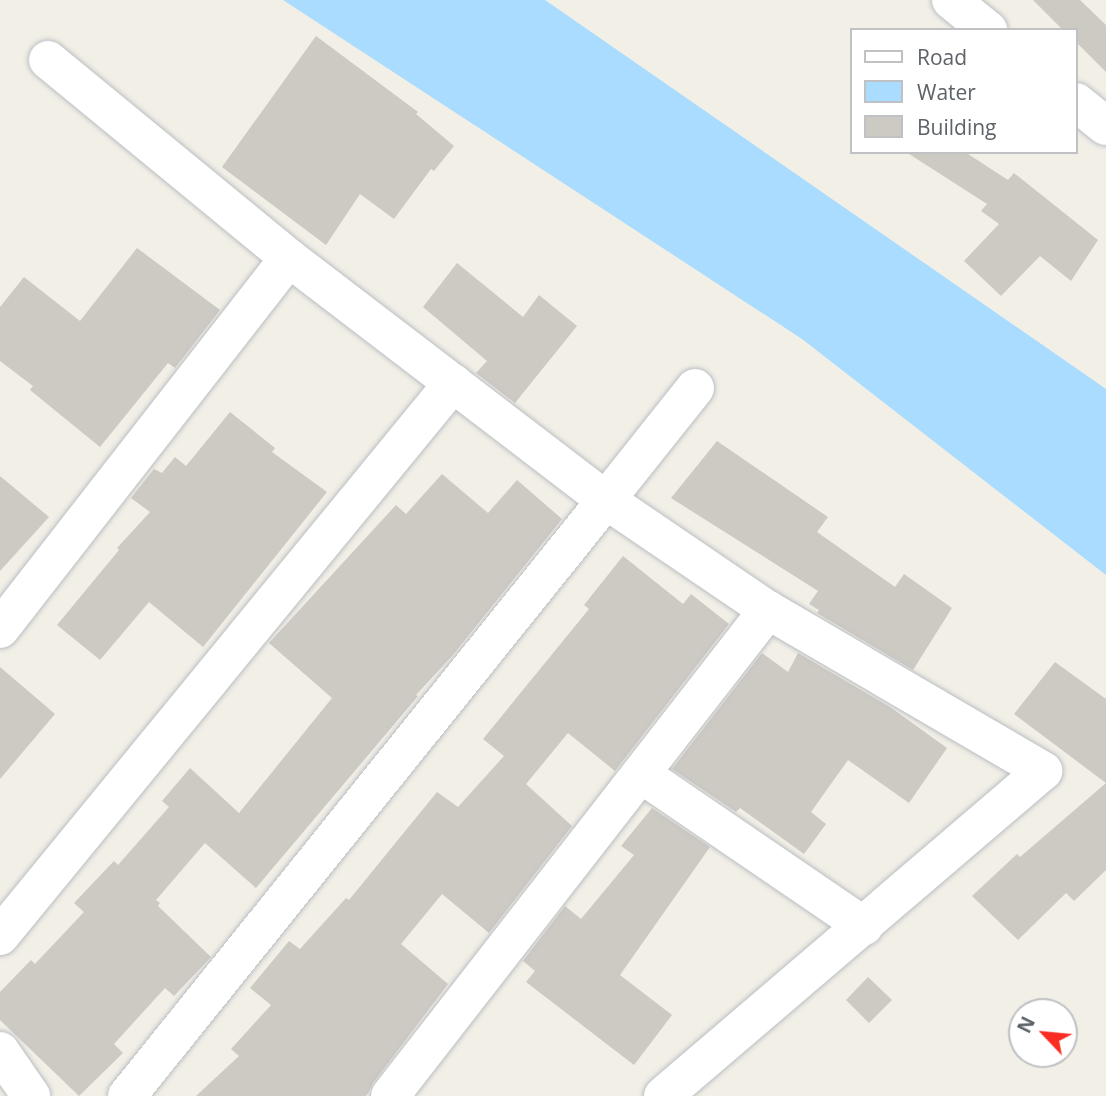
<!DOCTYPE html>
<html>
<head>
<meta charset="utf-8">
<style>
	body { margin:0 }
	#map { position:relative; width:1106px; height:1096px; overflow:hidden; background:#f1efe6; font-family:"Open Sans",sans-serif }
	div>[style] { position:absolute }
	[style*='--x'] { left:calc(var(--x)*1px); top:calc(var(--y)*1px); width:calc(var(--w)*1px); rotate:calc(var(--a)*1deg) }
	.water>* { inset:0; background:#a9dcff }
	.building>* { inset:0; background:#cdc9c3 }
	.roads { filter:drop-shadow(0 0 2px #bbbec3) drop-shadow(0 0 2px #bbbec3) }
	.minor>* { height:38px; margin:-19px; padding:0 19px; transform-origin:19px; border-radius:19px; background:#fff }
	span { translate:-50% -50%; white-space:nowrap; text-align:center; line-height:1.15; -webkit-text-stroke:5px #fff; paint-order:stroke }
	.legend { position:absolute; left:850px; top:28px; width:228px; height:126px; box-sizing:border-box; background:#fff; border:2px solid #bfc1c3; margin:0; padding:9px 12px; list-style:none; font-size:21px; color:#5e6368 }
	.legend li { display:flex; align-items:center; gap:14px; height:35px }
	.legend b { width:35px; border:2px solid #bfc1c3 }
	.north { position:absolute; left:1008px; top:998px; width:70px; height:70px; box-sizing:border-box; background:#fff; border:2px solid #bfc1c3; border-radius:50%; rotate:296deg; font-size:19px; font-weight:700; line-height:28px; text-align:center; color:#5e6368 }
	.north::after { content:''; display:block; margin:auto; width:24px; height:32px; background:#fb2d23; clip-path:polygon(50% 0,100% 100%,50% 72%,0 100%) }
</style>
</head>
<body>
<div id="map">
	<div class="water">
		<i style="clip-path:polygon(283px 0,545px 0,1106px 389px,1106px 575px,802px 339px)"></i>
	</div>
	<div class="building">
		<i style="clip-path:polygon(1033px 0,1080px 0,1106px 25px,1106px 72px,1076px 42px,1076px 30px,1063px 30px)"></i>
		<i style="clip-path:polygon(316px 36px,418px 112px,416px 114px,454px 146px,434px 171px,431px 169px,394px 219px,360px 194px,326px 245px,222px 167px)"></i>
		<i style="clip-path:polygon(906px 152px,965px 152px,1008px 180px,1014px 173px,1098px 240px,1071px 281px,1040px 256px,1001px 296px,964px 261px,999px 224px,981px 211px,987px 204px)"></i>
		<i style="clip-path:polygon(137px 248px,220px 310px,175px 368px,168px 363px,100px 447px,30px 390px,33px 386px,0 361px,0 307px,24px 277px,80px 321px)"></i>
		<i style="clip-path:polygon(457px 263px,523px 317px,539px 295px,577px 326px,515px 403px,476px 373px,487px 361px,423px 307px)"></i>
		<i style="clip-path:polygon(230px 412px,275px 448px,272px 452px,327px 492px,203px 647px,149px 602px,100px 660px,57px 625px,119px 550px,117px 548px,150px 512px,131px 498px,154px 469px,162px 473px,175px 457px,186px 466px)"></i>
		<i style="clip-path:polygon(717px 441px,828px 517px,817px 532px,895px 587px,904px 574px,952px 608px,913px 670px,817px 613px,819px 610px,809px 604px,818px 591px,671px 498px)"></i>
		<i style="clip-path:polygon(442px 474px,488px 513px,517px 480px,562px 519px,452px 656px,416px 695px,418px 696px,256px 888px,205px 843px,156px 900px,160px 903px,158px 906px,211px 957px,174px 996px,165px 988px,114px 1044px,123px 1053px,79px 1096px,0 1020px,0 992px,31px 960px,35px 964px,84px 912px,74px 903px,114px 861px,118px 865px,169px 807px,162px 801px,190px 768px,239px 813px,332px 698px,269px 643px,396px 505px,406px 514px)"></i>
		<i style="clip-path:polygon(0 476px,49px 517px,0 571px)"></i>
		<i style="clip-path:polygon(623px 556px,683px 604px,691px 594px,729px 624px,615px 771px,568px 733px,526px 784px,572px 826px,489px 933px,442px 894px,401px 944px,448px 984px,373px 1083px,368px 1093px,366px 1096px,196px 1096px,239px 1056px,231px 1049px,271px 1005px,250px 988px,289px 941px,300px 949px,346px 898px,349px 900px,437px 792px,458px 807px,504px 756px,483px 739px,589px 609px,584px 605px)"></i>
		<i style="clip-path:polygon(762px 653px,788px 672px,798px 653px,890px 707px,947px 748px,909px 803px,848px 760px,811px 812px,826px 824px,804px 854px,740px 808px,736px 812px,672px 769px)"></i>
		<i style="clip-path:polygon(1055px 662px,1106px 699px,1106px 783px,1014px 714px)"></i>
		<i style="clip-path:polygon(0 667px,55px 714px,0 779px)"></i>
		<i style="clip-path:polygon(1106px 783px,1106px 870px,1074px 901px,1066px 893px,1018px 940px,972px 896px,1017px 854px,1020px 857px)"></i>
		<i style="clip-path:polygon(652px 808px,710px 847px,620px 975px,672px 1015px,634px 1065px,526px 982px,535px 971px,523px 961px,565px 906px,581px 919px,634px 855px,621px 846px)"></i>
		<i style="clip-path:polygon(868px 977px,892px 1000px,869px 1023px,846px 1000px)"></i>
	</div>
	<div class="roads">
		<div class="minor">
			<i style="--x:951;--y:0;--w:48;--a:39"></i>
			<i style="--x:48;--y:60;--w:312;--a:39.4"></i>
			<i style="--x:289;--y:258;--w:399;--a:37.4"></i>
			<i style="--x:606;--y:500;--w:143;--a:-51.5"></i>
			<i style="--x:1076;--y:102;--w:38;--a:39"></i>
			<i style="--x:0;--y:629;--w:470;--a:-52.1"></i>
			<i style="--x:641;--y:774;--w:270;--a:34.3"></i>
			<i style="--x:0;--y:936;--w:715;--a:-50.68"></i>
			<i style="--x:0;--y:1051;--w:55;--a:55.4"></i>
			<i style="--x:127;--y:1096;--w:765;--a:-51.21"></i>
			<i style="--x:606;--y:500;--w:196;--a:34.2"></i>
			<i style="--x:768;--y:610;--w:319;--a:30.3"></i>
			<i style="--x:1043;--y:771;--w:500;--a:139.46"></i>
			<i style="--x:390;--y:1096;--w:616;--a:-52.13"></i>
		</div>
	</div>
	<ul class="legend">
	<li><b style="height:9px;background:#fff"></b>Road</li>
	<li><b style="height:19px;background:#a9dcff"></b>Water</li>
	<li><b style="height:19px;background:#cdc9c3"></b>Building</li>
	</ul>
	<div class="north">N</div>
</div>
</body>
</html>
